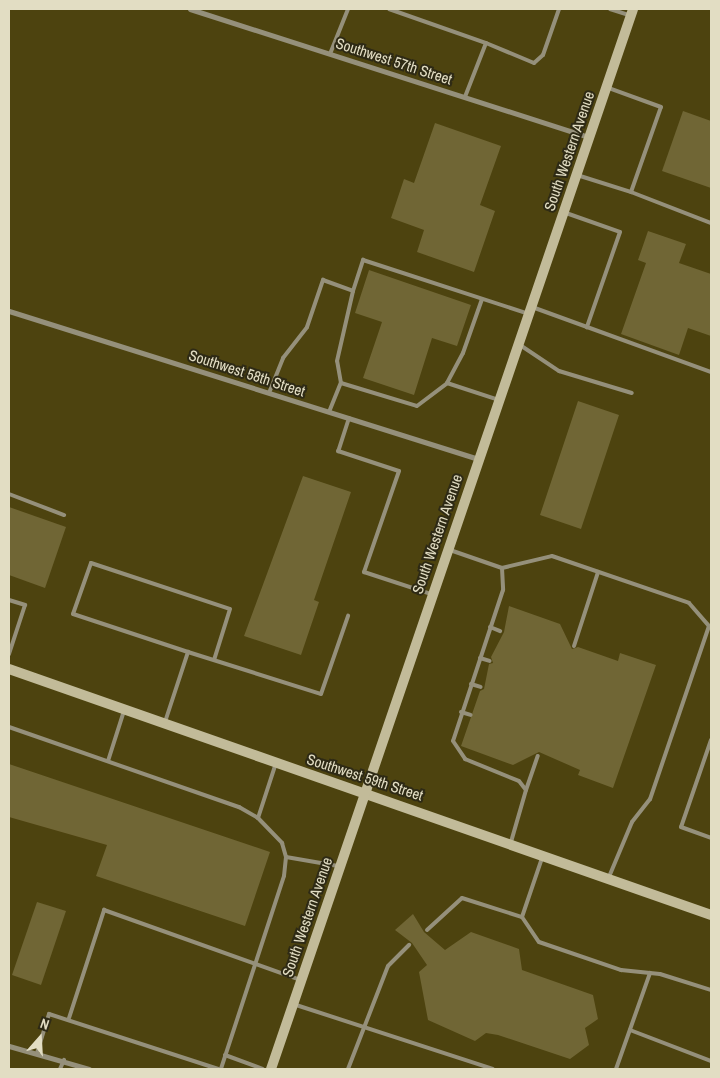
<!DOCTYPE html>
<html>
<head>
<meta charset="utf-8">
<style>
	body { margin:0 }
	#map { position:relative; width:720px; height:1078px; overflow:hidden; background:#4d430f; font-family:"Archivo Narrow",sans-serif }
	div>[style] { position:absolute }
	[style*='--x'] { left:calc(var(--x)*1px); top:calc(var(--y)*1px); width:calc(var(--w)*1px); rotate:calc(var(--a)*1deg) }
	.building>* { inset:0; background:#706635 }
	.lane>* { height:4px; margin:-2px; padding:0 2px; transform-origin:2px; border-radius:2px; background:#95907b }
	.street>* { height:5px; margin:-2.5px; padding:0 2.5px; transform-origin:2.5px; border-radius:2.5px; background:#95907b }
	.secondary>* { height:10px; margin:-5px; padding:0 5px; transform-origin:5px; border-radius:5px; background:#c2bb99 }
	span { translate:-50% -50%; white-space:nowrap; text-align:center; line-height:1.15; -webkit-text-stroke:4px #2e2a15; paint-order:stroke }
	.street-label { font-size:15px; color:#e2ddc3 }
	.frame { position:absolute; inset:0; border:10px solid #e2ddc3; pointer-events:none }
	.north { position:absolute; left:15px; top:1013px; width:50px; height:50px; -webkit-text-stroke:4px #2e2a15; paint-order:stroke; rotate:19deg; font-size:14px; font-weight:700; line-height:20px; text-align:center; color:#e2ddc3 }
	.north::after { content:''; display:block; margin:auto; width:18px; height:22px; background:#e2ddc3; clip-path:polygon(50% 0,100% 100%,50% 72%,0 100%) }
</style>
</head>
<body>
<div id="map">
	<div class="building">
		<i style="clip-path:polygon(683px 111px,711px 121px,711px 188px,662px 171px)"></i>
		<i style="clip-path:polygon(435px 123px,501px 146px,480px 205px,495px 211px,474px 272px,417px 252px,424px 230px,391px 218px,404px 179px,414px 183px)"></i>
		<i style="clip-path:polygon(648px 231px,686px 244px,679px 263px,711px 274px,711px 336px,688px 328px,679px 355px,621px 334px,646px 263px,638px 260px)"></i>
		<i style="clip-path:polygon(369px 270px,471px 305px,457px 346px,432px 338px,414px 395px,363px 378px,382px 322px,355px 313px)"></i>
		<i style="clip-path:polygon(578px 401px,619px 415px,581px 529px,540px 515px)"></i>
		<i style="clip-path:polygon(303px 476px,351px 492px,314px 600px,319px 602px,301px 655px,244px 636px)"></i>
		<i style="clip-path:polygon(9px 507px,66px 527px,45px 588px,9px 575px)"></i>
		<i style="clip-path:polygon(509px 606px,560px 624px,572px 649px,578px 647px,618px 661px,620px 653px,656px 665px,613px 788px,578px 775px,580px 770px,539px 752px,513px 765px,461px 746px,480px 691px,484px 689px,489px 664px,493px 663px,491px 657px,504px 632px)"></i>
		<i style="clip-path:polygon(9px 764px,270px 852px,245px 926px,96px 876px,107px 845px,9px 817px)"></i>
		<i style="clip-path:polygon(37px 902px,66px 911px,41px 985px,12px 975px)"></i>
		<i style="clip-path:polygon(413px 914px,424px 932px,445px 950px,471px 932px,519px 949px,522px 970px,593px 995px,598px 1019px,585px 1028px,589px 1045px,570px 1059px,498px 1035px,486px 1033px,475px 1041px,428px 1020px,419px 972px,427px 965px,412px 943px,395px 930px)"></i>
	</div>
	<div class="lane">
		<i style="--x:389;--y:9;--w:103;--a:19.3"></i>
		<i style="--x:486;--y:43;--w:58;--a:111.3"></i>
		<i style="--x:610;--y:9;--w:20;--a:18"></i>
		<i style="--x:486;--y:43;--w:52;--a:22.6"></i>
		<i style="--x:534;--y:63;--w:12;--a:-42"></i>
		<i style="--x:543;--y:55;--w:49;--a:-70.8"></i>
		<i style="--x:330;--y:54;--w:48;--a:-68.2"></i>
		<i style="--x:577;--y:175;--w:57;--a:17.5"></i>
		<i style="--x:631;--y:192;--w:90;--a:-70.6"></i>
		<i style="--x:661;--y:107;--w:59;--a:-160"></i>
		<i style="--x:631;--y:192;--w:86;--a:21.2"></i>
		<i style="--x:566;--y:213;--w:57;--a:19.4"></i>
		<i style="--x:620;--y:232;--w:101;--a:109.2"></i>
		<i style="--x:532;--y:307;--w:190;--a:20"></i>
		<i style="--x:520;--y:345;--w:47;--a:33.7"></i>
		<i style="--x:559;--y:371;--w:76;--a:16.8"></i>
		<i style="--x:341;--y:383;--w:79;--a:16.8"></i>
		<i style="--x:417;--y:406;--w:38;--a:-37"></i>
		<i style="--x:447;--y:383;--w:34;--a:-62"></i>
		<i style="--x:463;--y:353;--w:57;--a:-70.6"></i>
		<i style="--x:447;--y:383;--w:55;--a:18.1"></i>
		<i style="--x:269;--y:393;--w:38;--a:-68"></i>
		<i style="--x:283;--y:358;--w:39;--a:-52"></i>
		<i style="--x:307;--y:327;--w:50;--a:-71.2"></i>
		<i style="--x:323;--y:280;--w:32;--a:20"></i>
		<i style="--x:353;--y:291;--w:33;--a:-72"></i>
		<i style="--x:363;--y:260;--w:175;--a:18"></i>
		<i style="--x:329;--y:412;--w:31;--a:-68"></i>
		<i style="--x:341;--y:383;--w:22;--a:-100"></i>
		<i style="--x:337;--y:361;--w:72;--a:-77.1"></i>
		<i style="--x:349;--y:418;--w:35;--a:108"></i>
		<i style="--x:338;--y:451;--w:64;--a:18.2"></i>
		<i style="--x:399;--y:471;--w:107;--a:109.1"></i>
		<i style="--x:364;--y:572;--w:71;--a:18.2"></i>
		<i style="--x:9;--y:494;--w:59;--a:20.9"></i>
		<i style="--x:450;--y:550;--w:55;--a:19.1"></i>
		<i style="--x:502;--y:568;--w:51;--a:-13.5"></i>
		<i style="--x:552;--y:556;--w:145;--a:18.9"></i>
		<i style="--x:689;--y:603;--w:30;--a:49"></i>
		<i style="--x:709;--y:626;--w:183;--a:108.8"></i>
		<i style="--x:650;--y:799;--w:29;--a:128"></i>
		<i style="--x:632;--y:822;--w:60;--a:112.7"></i>
		<i style="--x:502;--y:568;--w:22;--a:87"></i>
		<i style="--x:503;--y:590;--w:159;--a:108.3"></i>
		<i style="--x:453;--y:741;--w:22;--a:56"></i>
		<i style="--x:465;--y:759;--w:58;--a:22.2"></i>
		<i style="--x:519;--y:781;--w:11;--a:52"></i>
		<i style="--x:526;--y:790;--w:54;--a:106.1"></i>
		<i style="--x:9;--y:600;--w:17;--a:17"></i>
		<i style="--x:25;--y:605;--w:52;--a:108.1"></i>
		<i style="--x:490;--y:627;--w:11;--a:22"></i>
		<i style="--x:574;--y:646;--w:78;--a:-72"></i>
		<i style="--x:188;--y:652;--w:139;--a:17.5"></i>
		<i style="--x:321;--y:694;--w:83;--a:-70.9"></i>
		<i style="--x:480;--y:658;--w:10;--a:17"></i>
		<i style="--x:471;--y:684;--w:10;--a:17"></i>
		<i style="--x:461;--y:712;--w:10;--a:17"></i>
		<i style="--x:165;--y:722;--w:74;--a:-71.8"></i>
		<i style="--x:188;--y:652;--w:121;--a:-161.7"></i>
		<i style="--x:73;--y:614;--w:54;--a:-70.6"></i>
		<i style="--x:91;--y:563;--w:146;--a:18.3"></i>
		<i style="--x:230;--y:609;--w:53;--a:107.4"></i>
		<i style="--x:9;--y:727;--w:244;--a:19.2"></i>
		<i style="--x:239;--y:807;--w:22;--a:30"></i>
		<i style="--x:258;--y:818;--w:35;--a:46"></i>
		<i style="--x:282;--y:843;--w:15;--a:74"></i>
		<i style="--x:286;--y:857;--w:19;--a:96"></i>
		<i style="--x:284;--y:876;--w:203;--a:108.1"></i>
		<i style="--x:711;--y:740;--w:92;--a:109"></i>
		<i style="--x:681;--y:827;--w:32;--a:20"></i>
		<i style="--x:108;--y:761;--w:52;--a:-72.3"></i>
		<i style="--x:526;--y:790;--w:36;--a:-71"></i>
		<i style="--x:258;--y:818;--w:58;--a:-71.9"></i>
		<i style="--x:286;--y:857;--w:53;--a:9.8"></i>
		<i style="--x:522;--y:917;--w:62;--a:-71.3"></i>
		<i style="--x:427;--y:930;--w:47;--a:-42.4"></i>
		<i style="--x:462;--y:898;--w:63;--a:17.6"></i>
		<i style="--x:522;--y:917;--w:30;--a:56"></i>
		<i style="--x:539;--y:942;--w:87;--a:18.9"></i>
		<i style="--x:621;--y:970;--w:39;--a:6"></i>
		<i style="--x:660;--y:974;--w:53;--a:17.4"></i>
		<i style="--x:293;--y:1004;--w:210;--a:18"></i>
		<i style="--x:69;--y:1018;--w:114;--a:-72"></i>
		<i style="--x:104;--y:910;--w:209;--a:19.6"></i>
		<i style="--x:630;--y:1030;--w:87;--a:20.9"></i>
		<i style="--x:37;--y:1053;--w:41;--a:-72.9"></i>
		<i style="--x:49;--y:1014;--w:178;--a:18"></i>
		<i style="--x:225;--y:1055;--w:40;--a:20.2"></i>
		<i style="--x:60;--y:1069;--w:10;--a:-66"></i>
		<i style="--x:348;--y:1069;--w:110;--a:-68.8"></i>
		<i style="--x:388;--y:966;--w:30;--a:-45"></i>
		<i style="--x:616;--y:1069;--w:102;--a:-70.5"></i>
	</div>
	<div class="street">
		<i style="--x:190;--y:9;--w:419;--a:17.8"></i>
		<i style="--x:9;--y:311;--w:493;--a:17.5"></i>
		<i style="--x:9;--y:1046;--w:83;--a:16"></i>
	</div>
	<div class="secondary">
		<i style="--x:9;--y:669;--w:744;--a:19.31"></i>
		<i style="--x:271;--y:1069;--w:1120;--a:-71.14"></i>
	</div>
	<div class="street-label">
		<span style="left:394px;top:61px;rotate:18deg">Southwest 57th Street</span>
		<span style="left:569px;top:151px;rotate:-71deg">South Western Avenue</span>
		<span style="left:247px;top:373px;rotate:18deg">Southwest 58th Street</span>
		<span style="left:437px;top:534px;rotate:-71deg">South Western Avenue</span>
		<span style="left:365px;top:777px;rotate:18deg">Southwest 59th Street</span>
		<span style="left:307px;top:917px;rotate:-71deg">South Western Avenue</span>
	</div>
	<div class="frame"></div>
	<div class="north">N</div>
</div>
</body>
</html>
